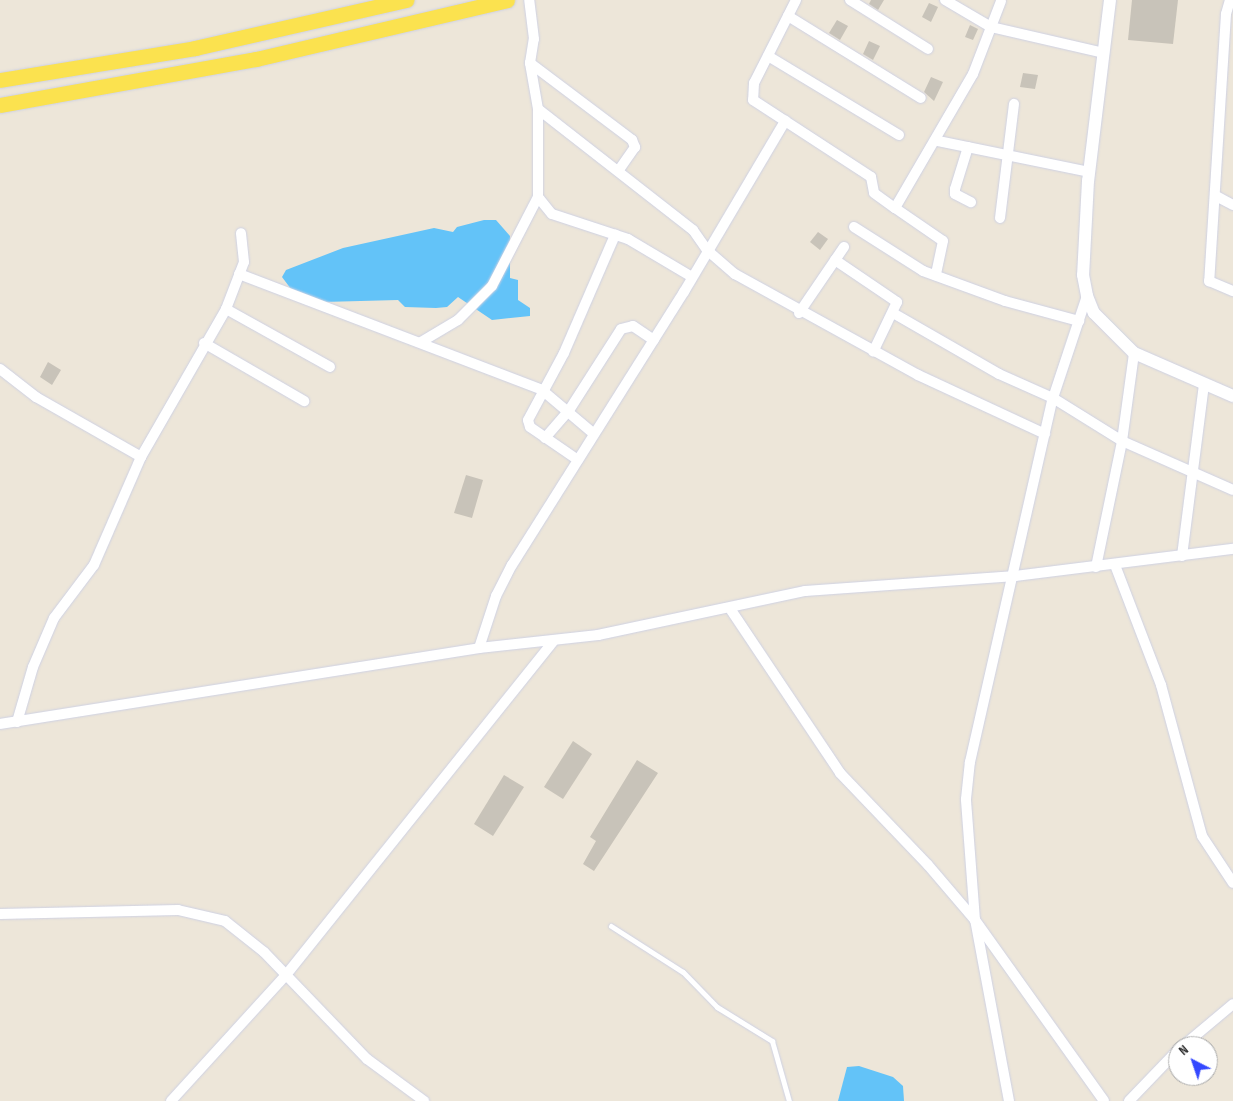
<!DOCTYPE html>
<html>
<head>
<meta charset="utf-8">
<style>
	body { margin:0 }
	#map { position:relative; width:1233px; height:1101px; overflow:hidden; background:#ede6d9; font-family:"Sofia Sans Condensed",sans-serif }
	div>[style] { position:absolute }
	[style*='--x'] { left:calc(var(--x)*1px); top:calc(var(--y)*1px); width:calc(var(--w)*1px); rotate:calc(var(--a)*1deg) }
	.water>* { inset:0; background:#63c3f8 }
	.building>* { inset:0; background:#c8c3b9 }
	.roads { filter:drop-shadow(0 0 1px #ced1e3) drop-shadow(0 0 1px #ced1e3) }
	.service>* { height:5px; margin:-2.5px; padding:0 2.5px; transform-origin:2.5px; border-radius:2.5px; background:#fff }
	.minor>* { height:10px; margin:-5px; padding:0 5px; transform-origin:5px; border-radius:5px; background:#fff }
	.tertiary>* { height:12px; margin:-6px; padding:0 6px; transform-origin:6px; border-radius:6px; background:#fff }
	.primary>* { height:15px; margin:-7.5px; padding:0 7.5px; transform-origin:7.5px; border-radius:7.5px; background:#fbe24f }
	span { translate:-50% -50%; white-space:nowrap; text-align:center; line-height:1.15; -webkit-text-stroke:5px #fff; paint-order:stroke }
	.north { position:absolute; left:1168px; top:1036px; width:50px; height:50px; box-sizing:border-box; background:#fff; border:1px solid #a9a9a9; border-radius:50%; rotate:319deg; font-size:14px; font-weight:700; line-height:20px; text-align:center; color:#292929 }
	.north::after { content:''; display:block; margin:auto; width:18px; height:22px; background:#3448ff; clip-path:polygon(50% 0,100% 100%,50% 72%,0 100%) }
</style>
</head>
<body>
<div id="map">
	<div class="water">
		<i style="clip-path:polygon(484px 220px,496px 220px,510px 236px,510px 278px,518px 280px,518px 300px,530px 308px,530px 316px,492px 320px,458px 297px,447px 307px,436px 308px,405px 307px,398px 300px,323px 302px,291px 289px,282px 277px,286px 270px,343px 248px,434px 228px,453px 232px,457px 227px)"></i>
		<i style="clip-path:polygon(859px 1066px,893px 1077px,903px 1086px,904px 1101px,838px 1101px,847px 1067px)"></i>
	</div>
	<div class="building">
		<i style="clip-path:polygon(871px 0,884px 0,878px 10px,869px 4px)"></i>
		<i style="clip-path:polygon(1132px 0,1178px 0,1173px 44px,1128px 40px)"></i>
		<i style="clip-path:polygon(929px 3px,938px 7px,931px 22px,922px 17px)"></i>
		<i style="clip-path:polygon(837px 20px,848px 26px,840px 40px,829px 33px)"></i>
		<i style="clip-path:polygon(970px 25px,978px 29px,973px 40px,965px 37px)"></i>
		<i style="clip-path:polygon(869px 41px,880px 46px,873px 60px,863px 54px)"></i>
		<i style="clip-path:polygon(1023px 73px,1038px 75px,1035px 89px,1020px 87px)"></i>
		<i style="clip-path:polygon(931px 77px,943px 82px,934px 101px,924px 92px)"></i>
		<i style="clip-path:polygon(818px 232px,828px 239px,820px 250px,810px 242px)"></i>
		<i style="clip-path:polygon(48px 362px,61px 370px,52px 385px,40px 377px)"></i>
		<i style="clip-path:polygon(466px 475px,483px 480px,472px 518px,454px 513px)"></i>
		<i style="clip-path:polygon(573px 741px,592px 754px,563px 799px,544px 787px)"></i>
		<i style="clip-path:polygon(637px 760px,658px 773px,594px 871px,583px 864px,596px 841px,590px 837px)"></i>
		<i style="clip-path:polygon(504px 775px,524px 787px,493px 836px,474px 824px)"></i>
	</div>
	<div class="roads">
		<div class="service">
			<i style="--x:611;--y:926;--w:85;--a:32.6"></i>
			<i style="--x:683;--y:972;--w:49;--a:45.8"></i>
			<i style="--x:717;--y:1007;--w:65;--a:31.7"></i>
			<i style="--x:772;--y:1041;--w:62;--a:74.2"></i>
		</div>
		<div class="minor">
			<i style="--x:796;--y:0;--w:93;--a:116.8"></i>
			<i style="--x:754;--y:83;--w:17;--a:93"></i>
			<i style="--x:753;--y:100;--w:141;--a:33.1"></i>
			<i style="--x:871;--y:177;--w:16;--a:79"></i>
			<i style="--x:874;--y:193;--w:26;--a:36"></i>
			<i style="--x:895;--y:208;--w:155;--a:-59.8"></i>
			<i style="--x:973;--y:74;--w:78;--a:-69"></i>
			<i style="--x:850;--y:0;--w:92;--a:32.1"></i>
			<i style="--x:945;--y:0;--w:53;--a:30.4"></i>
			<i style="--x:991;--y:27;--w:116;--a:13"></i>
			<i style="--x:1230;--y:0;--w:15;--a:106"></i>
			<i style="--x:1226;--y:14;--w:268;--a:93.6"></i>
			<i style="--x:1209;--y:281;--w:26;--a:23"></i>
			<i style="--x:788;--y:16;--w:156;--a:31.7"></i>
			<i style="--x:768;--y:56;--w:153;--a:31.1"></i>
			<i style="--x:530;--y:63;--w:128;--a:37"></i>
			<i style="--x:632;--y:140;--w:8;--a:67"></i>
			<i style="--x:635;--y:147;--w:29;--a:125"></i>
			<i style="--x:538;--y:109;--w:197;--a:38"></i>
			<i style="--x:693;--y:230;--w:24;--a:55"></i>
			<i style="--x:707;--y:250;--w:37;--a:41"></i>
			<i style="--x:735;--y:274;--w:209;--a:28.9"></i>
			<i style="--x:918;--y:375;--w:140;--a:24.9"></i>
			<i style="--x:938;--y:141;--w:154;--a:11.6"></i>
			<i style="--x:968;--y:147;--w:44;--a:107.2"></i>
			<i style="--x:955;--y:189;--w:5;--a:90"></i>
			<i style="--x:955;--y:194;--w:18;--a:27"></i>
			<i style="--x:1216;--y:196;--w:19;--a:28"></i>
			<i style="--x:538;--y:197;--w:22;--a:51"></i>
			<i style="--x:552;--y:214;--w:80;--a:18.2"></i>
			<i style="--x:628;--y:239;--w:74;--a:30.7"></i>
			<i style="--x:895;--y:208;--w:58;--a:34.5"></i>
			<i style="--x:943;--y:241;--w:35;--a:102"></i>
			<i style="--x:1000;--y:218;--w:115;--a:-83"></i>
			<i style="--x:854;--y:227;--w:82;--a:32.5"></i>
			<i style="--x:923;--y:271;--w:87;--a:20.1"></i>
			<i style="--x:1005;--y:301;--w:77;--a:15.1"></i>
			<i style="--x:835;--y:260;--w:75;--a:34.1"></i>
			<i style="--x:897;--y:302;--w:55;--a:115.6"></i>
			<i style="--x:239;--y:274;--w:324;--a:20.9"></i>
			<i style="--x:542;--y:390;--w:68;--a:40.2"></i>
			<i style="--x:226;--y:309;--w:119;--a:29.1"></i>
			<i style="--x:799;--y:313;--w:80;--a:-55.7"></i>
			<i style="--x:893;--y:313;--w:122;--a:29.9"></i>
			<i style="--x:999;--y:374;--w:59;--a:24"></i>
			<i style="--x:1053;--y:398;--w:81;--a:31.9"></i>
			<i style="--x:1122;--y:441;--w:121;--a:23.8"></i>
			<i style="--x:421;--y:342;--w:43;--a:-30.7"></i>
			<i style="--x:458;--y:320;--w:48;--a:-45"></i>
			<i style="--x:492;--y:286;--w:100;--a:-62.7"></i>
			<i style="--x:538;--y:197;--w:88;--a:-90"></i>
			<i style="--x:538;--y:109;--w:47;--a:-99.9"></i>
			<i style="--x:530;--y:63;--w:24;--a:-81"></i>
			<i style="--x:534;--y:39;--w:39;--a:-97"></i>
			<i style="--x:204;--y:343;--w:116;--a:30.1"></i>
			<i style="--x:0;--y:369;--w:46;--a:37.9"></i>
			<i style="--x:36;--y:397;--w:121;--a:29.7"></i>
			<i style="--x:141;--y:457;--w:171;--a:-60.1"></i>
			<i style="--x:226;--y:309;--w:50;--a:-69"></i>
			<i style="--x:244;--y:262;--w:29;--a:-96"></i>
			<i style="--x:545;--y:438;--w:35;--a:-49"></i>
			<i style="--x:568;--y:412;--w:98;--a:-57.4"></i>
			<i style="--x:621;--y:329;--w:12;--a:-14"></i>
			<i style="--x:633;--y:326;--w:25;--a:34"></i>
			<i style="--x:578;--y:460;--w:58;--a:-145.5"></i>
			<i style="--x:530;--y:427;--w:7;--a:-106"></i>
			<i style="--x:528;--y:420;--w:76;--a:-61.8"></i>
			<i style="--x:564;--y:353;--w:129;--a:-66.6"></i>
			<i style="--x:1182;--y:556;--w:172;--a:-82.7"></i>
			<i style="--x:1115;--y:565;--w:129;--a:69"></i>
			<i style="--x:1161;--y:685;--w:156;--a:74.8"></i>
			<i style="--x:1202;--y:836;--w:56;--a:56.6"></i>
			<i style="--x:1096;--y:567;--w:129;--a:-78.3"></i>
			<i style="--x:1122;--y:441;--w:89;--a:-82.2"></i>
			<i style="--x:731;--y:610;--w:196;--a:56.2"></i>
			<i style="--x:840;--y:773;--w:127;--a:46.3"></i>
			<i style="--x:928;--y:865;--w:72;--a:49.5"></i>
			<i style="--x:975;--y:920;--w:222;--a:54.5"></i>
			<i style="--x:479;--y:648;--w:55;--a:-71.9"></i>
			<i style="--x:496;--y:596;--w:35;--a:-63"></i>
			<i style="--x:512;--y:565;--w:323;--a:-57.8"></i>
			<i style="--x:684;--y:292;--w:199;--a:-59.4"></i>
			<i style="--x:17;--y:722;--w:57;--a:-73.8"></i>
			<i style="--x:33;--y:667;--w:53;--a:-66.8"></i>
			<i style="--x:54;--y:618;--w:66;--a:-53"></i>
			<i style="--x:94;--y:565;--w:118;--a:-66.5"></i>
			<i style="--x:0;--y:724;--w:485;--a:-9"></i>
			<i style="--x:479;--y:648;--w:120;--a:-6.2"></i>
			<i style="--x:598;--y:635;--w:212;--a:-12"></i>
			<i style="--x:805;--y:591;--w:211;--a:-4.1"></i>
			<i style="--x:1015;--y:576;--w:220;--a:-7.1"></i>
			<i style="--x:0;--y:914;--w:178;--a:-1.3"></i>
			<i style="--x:178;--y:910;--w:48;--a:13.2"></i>
			<i style="--x:225;--y:921;--w:50;--a:38.5"></i>
			<i style="--x:264;--y:952;--w:149;--a:46.1"></i>
			<i style="--x:367;--y:1059;--w:71;--a:36.4"></i>
			<i style="--x:1183;--y:1046;--w:65;--a:-40"></i>
			<i style="--x:171;--y:1101;--w:171;--a:-47.6"></i>
			<i style="--x:286;--y:975;--w:427;--a:-51.3"></i>
			<i style="--x:1009;--y:1101;--w:184;--a:-100.6"></i>
			<i style="--x:975;--y:920;--w:121;--a:-94.3"></i>
			<i style="--x:966;--y:799;--w:37;--a:-84"></i>
			<i style="--x:970;--y:762;--w:373;--a:-77.2"></i>
			<i style="--x:1053;--y:398;--w:108;--a:-71.6"></i>
			<i style="--x:1129;--y:1101;--w:71;--a:-46.1"></i>
		</div>
		<div class="tertiary">
			<i style="--x:1110;--y:0;--w:182;--a:96.9"></i>
			<i style="--x:1088;--y:181;--w:94;--a:93"></i>
			<i style="--x:1083;--y:275;--w:21;--a:79"></i>
			<i style="--x:1087;--y:296;--w:18;--a:68"></i>
			<i style="--x:1094;--y:313;--w:57;--a:45"></i>
			<i style="--x:1134;--y:353;--w:108;--a:23.5"></i>
		</div>
		<div class="primary">
			<i style="--x:0;--y:80;--w:198;--a:-9.3"></i>
			<i style="--x:195;--y:48;--w:217;--a:-12.8"></i>
			<i style="--x:0;--y:105;--w:260;--a:-10.2"></i>
			<i style="--x:256;--y:59;--w:258;--a:-13.2"></i>
		</div>
	</div>
	<div class="north">N</div>
</div>
</body>
</html>
